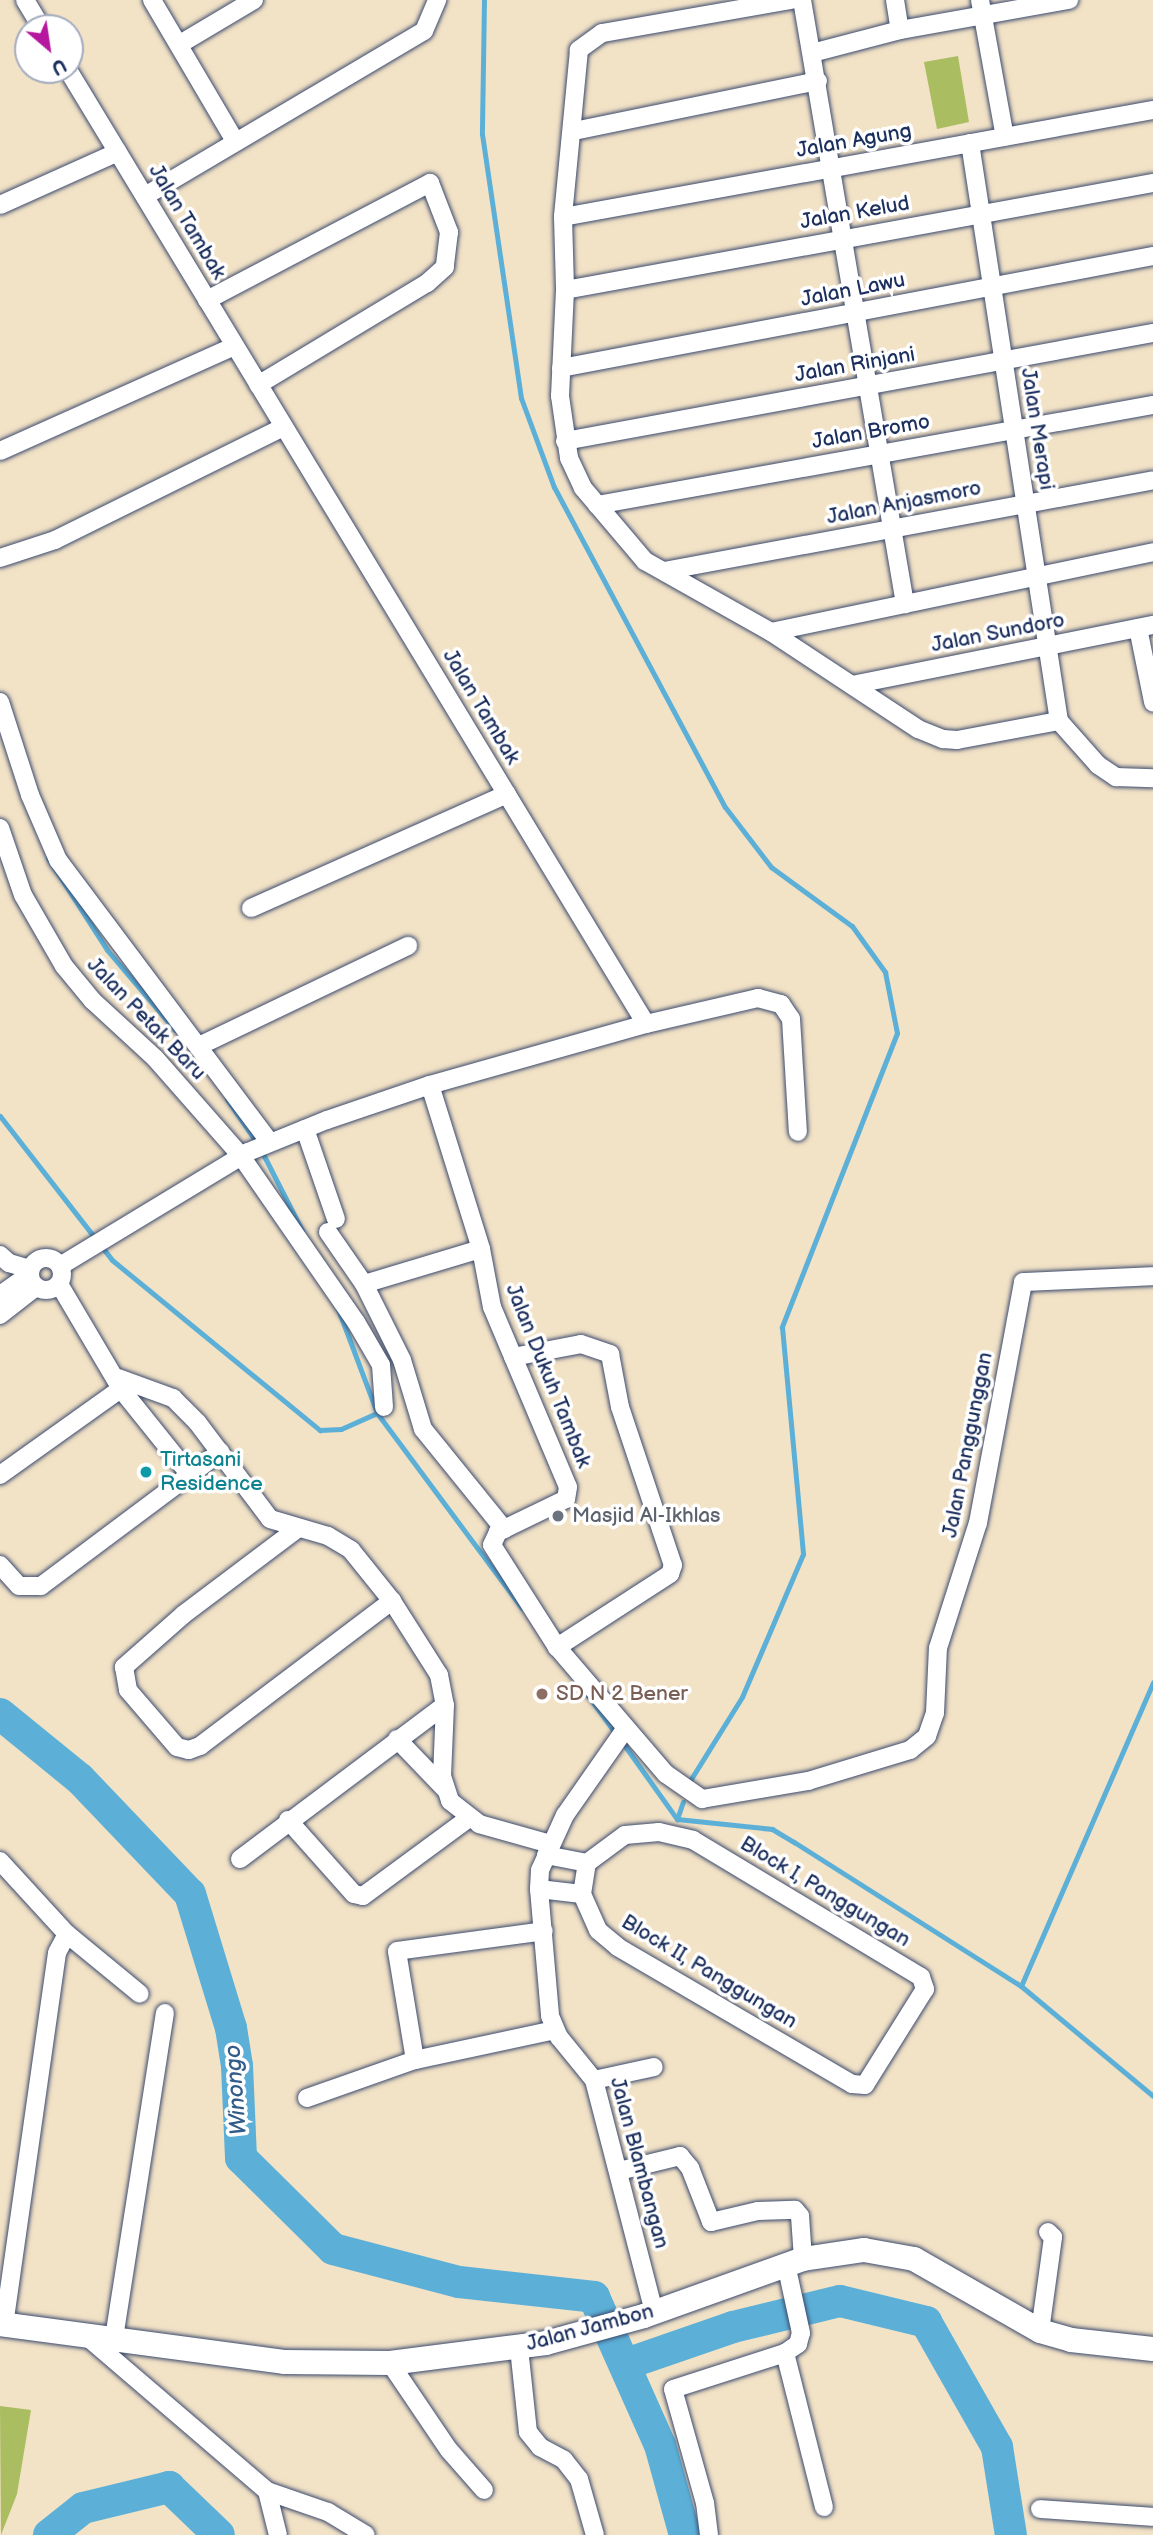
<!DOCTYPE html>
<html>
<head>
<meta charset="utf-8">
<style>
	body { margin:0 }
	#map { position:relative; width:1153px; height:2535px; overflow:hidden; background:#f2e2c6; font-family:"Balsamiq Sans",sans-serif }
	div>[style] { position:absolute }
	[style*='--x'] { left:calc(var(--x)*1px); top:calc(var(--y)*1px); width:calc(var(--w)*1px); rotate:calc(var(--a)*1deg) }
	.green>* { inset:0; background:#abbd61 }
	.stream>* { height:5px; margin:-2.5px; padding:0 2.5px; transform-origin:2.5px; border-radius:2.5px; background:#5cb0d8 }
	.river>* { height:32px; margin:-16px; padding:0 16px; transform-origin:16px; border-radius:16px; background:#5cb0d8 }
	.roads { filter:drop-shadow(0 0 2px #3b4a6e) drop-shadow(0 0 2px #3b4a6e) }
	.street>* { height:18px; margin:-9px; padding:0 9px; transform-origin:9px; border-radius:9px; background:#fff }
	.street>.ring { margin:-9px; padding:0; box-sizing:content-box; background:none; border:18px solid #fff; border-radius:50% }
	.secondary>* { height:24px; margin:-12px; padding:0 12px; transform-origin:12px; border-radius:12px; background:#fff }
	.dots>* { width:19px; height:19px; translate:-50% -50%; box-sizing:border-box; border:4px solid #fff; border-radius:50% }
	span { translate:-50% -50%; white-space:nowrap; text-align:center; line-height:1.15; -webkit-text-stroke:7px #fff; paint-order:stroke }
	.street-label { font-size:21px; color:#1b2f5e }
	.culture-label { font-size:21px; color:#0d838f }
	.left { translate:0 -50%; text-align:left }
	.worship-label { font-size:21px; color:#5b616d }
	.education-label { font-size:21px; color:#785e54 }
	.water-label { font-size:23px; color:#325c89; font-style:italic }
	.north { position:absolute; left:14px; top:14px; width:70px; height:70px; box-sizing:border-box; background:#fff; border:2px solid #a4acbf; border-radius:50%; rotate:151deg; font-size:19px; font-weight:700; line-height:28px; text-align:center; color:#1b2f5e }
	.north::after { content:''; display:block; margin:auto; width:24px; height:32px; background:#b5179e; clip-path:polygon(50% 0,100% 100%,50% 72%,0 100%) }
</style>
</head>
<body>
<div id="map">
	<div class="green">
		<i style="clip-path:polygon(958px 56px,969px 122px,937px 129px,924px 62px)"></i>
		<i style="clip-path:polygon(0 2406px,31px 2410px,17px 2494px,1px 2535px)"></i>
	</div>
	<div class="stream">
		<i style="--x:484;--y:0;--w:134;--a:90.9"></i>
		<i style="--x:482;--y:134;--w:267;--a:81.6"></i>
		<i style="--x:521;--y:398;--w:95;--a:69.7"></i>
		<i style="--x:554;--y:487;--w:363;--a:61.9"></i>
		<i style="--x:725;--y:807;--w:76;--a:52.5"></i>
		<i style="--x:771;--y:867;--w:100;--a:36.1"></i>
		<i style="--x:852;--y:926;--w:57;--a:54.3"></i>
		<i style="--x:885;--y:972;--w:62;--a:78.9"></i>
		<i style="--x:897;--y:1033;--w:316;--a:111.4"></i>
		<i style="--x:782;--y:1327;--w:228;--a:84.7"></i>
		<i style="--x:803;--y:1554;--w:155;--a:113.1"></i>
		<i style="--x:742;--y:1697;--w:100;--a:121.9"></i>
		<i style="--x:48;--y:858;--w:109;--a:57.3"></i>
		<i style="--x:107;--y:950;--w:105;--a:49.6"></i>
		<i style="--x:227;--y:1099;--w:53;--a:55.7"></i>
		<i style="--x:0;--y:1116;--w:182;--a:52.1"></i>
		<i style="--x:112;--y:1260;--w:269;--a:39.3"></i>
		<i style="--x:320;--y:1430;--w:21;--a:-3"></i>
		<i style="--x:341;--y:1429;--w:39;--a:-24"></i>
		<i style="--x:262;--y:1152;--w:88;--a:62.9"></i>
		<i style="--x:338;--y:1309;--w:111;--a:69.4"></i>
		<i style="--x:377;--y:1413;--w:243;--a:53.4"></i>
		<i style="--x:587;--y:1694;--w:49;--a:54.1"></i>
		<i style="--x:622;--y:1742;--w:95;--a:54.5"></i>
		<i style="--x:677;--y:1819;--w:96;--a:6"></i>
		<i style="--x:772;--y:1829;--w:26;--a:31"></i>
		<i style="--x:794;--y:1842;--w:269;--a:32.4"></i>
		<i style="--x:1021;--y:1986;--w:172;--a:39.8"></i>
		<i style="--x:677;--y:1819;--w:18;--a:-71"></i>
		<i style="--x:1021;--y:1986;--w:331;--a:-66.5"></i>
	</div>
	<div class="river">
		<i style="--x:0;--y:1714;--w:103;--a:39.1"></i>
		<i style="--x:80;--y:1779;--w:159;--a:46.3"></i>
		<i style="--x:190;--y:1894;--w:140;--a:73"></i>
		<i style="--x:231;--y:2028;--w:38;--a:81"></i>
		<i style="--x:237;--y:2066;--w:92;--a:87.5"></i>
		<i style="--x:241;--y:2158;--w:129;--a:44.7"></i>
		<i style="--x:333;--y:2249;--w:130;--a:14.7"></i>
		<i style="--x:459;--y:2282;--w:136;--a:6.3"></i>
		<i style="--x:594;--y:2297;--w:162;--a:66"></i>
		<i style="--x:660;--y:2445;--w:93;--a:74.5"></i>
		<i style="--x:626;--y:2364;--w:113;--a:-19.1"></i>
		<i style="--x:733;--y:2327;--w:110;--a:-13.7"></i>
		<i style="--x:840;--y:2301;--w:89;--a:13.7"></i>
		<i style="--x:926;--y:2322;--w:144;--a:60.4"></i>
		<i style="--x:997;--y:2447;--w:89;--a:81"></i>
		<i style="--x:49;--y:2535;--w:43;--a:-38.5"></i>
		<i style="--x:83;--y:2508;--w:89;--a:-13.7"></i>
		<i style="--x:169;--y:2487;--w:69;--a:43.8"></i>
	</div>
	<div class="roads">
		<div class="street">
			<i style="--x:25;--y:0;--w:33;--a:59"></i>
			<i style="--x:152;--y:0;--w:164;--a:59.5"></i>
			<i style="--x:791;--y:0;--w:192;--a:170.1"></i>
			<i style="--x:602;--y:33;--w:29;--a:144"></i>
			<i style="--x:579;--y:50;--w:168;--a:95.5"></i>
			<i style="--x:563;--y:217;--w:73;--a:88.4"></i>
			<i style="--x:565;--y:290;--w:106;--a:92.7"></i>
			<i style="--x:560;--y:396;--w:63;--a:81.7"></i>
			<i style="--x:569;--y:458;--w:33;--a:65"></i>
			<i style="--x:583;--y:488;--w:96;--a:49.7"></i>
			<i style="--x:645;--y:561;--w:145;--a:29.4"></i>
			<i style="--x:771;--y:632;--w:176;--a:33.4"></i>
			<i style="--x:918;--y:729;--w:27;--a:22"></i>
			<i style="--x:943;--y:739;--w:14;--a:4"></i>
			<i style="--x:957;--y:740;--w:104;--a:-10.6"></i>
			<i style="--x:802;--y:0;--w:613;--a:80.32"></i>
			<i style="--x:895;--y:0;--w:30;--a:81"></i>
			<i style="--x:980;--y:0;--w:139;--a:79.7"></i>
			<i style="--x:180;--y:44;--w:86;--a:-30.7"></i>
			<i style="--x:812;--y:53;--w:91;--a:-14.6"></i>
			<i style="--x:900;--y:30;--w:172;--a:-10.1"></i>
			<i style="--x:68;--y:70;--w:1115;--a:58.79"></i>
			<i style="--x:574;--y:131;--w:249;--a:-11.6"></i>
			<i style="--x:970;--y:143;--w:585;--a:81.25"></i>
			<i style="--x:1059;--y:721;--w:59;--a:48.4"></i>
			<i style="--x:1098;--y:765;--w:22;--a:34"></i>
			<i style="--x:1116;--y:777;--w:37;--a:2"></i>
			<i style="--x:145;--y:196;--w:324;--a:-30.6"></i>
			<i style="--x:424;--y:31;--w:34;--a:-67"></i>
			<i style="--x:0;--y:205;--w:129;--a:-24.2"></i>
			<i style="--x:563;--y:217;--w:600;--a:-10.28"></i>
			<i style="--x:565;--y:290;--w:598;--a:-10.31"></i>
			<i style="--x:207;--y:300;--w:252;--a:-27.7"></i>
			<i style="--x:430;--y:183;--w:53;--a:68.8"></i>
			<i style="--x:449;--y:232;--w:35;--a:97"></i>
			<i style="--x:445;--y:267;--w:24;--a:138"></i>
			<i style="--x:427;--y:283;--w:197;--a:148.9"></i>
			<i style="--x:561;--y:368;--w:603;--a:-10.71"></i>
			<i style="--x:565;--y:441;--w:598;--a:-10.41"></i>
			<i style="--x:0;--y:451;--w:257;--a:-24.1"></i>
			<i style="--x:597;--y:505;--w:565;--a:-10.2"></i>
			<i style="--x:0;--y:558;--w:58;--a:-18.1"></i>
			<i style="--x:55;--y:540;--w:255;--a:-26.3"></i>
			<i style="--x:664;--y:571;--w:497;--a:-10.5"></i>
			<i style="--x:1138;--y:628;--w:76;--a:78.5"></i>
			<i style="--x:771;--y:632;--w:390;--a:-11.8"></i>
			<i style="--x:852;--y:685;--w:307;--a:-11.3"></i>
			<i style="--x:0;--y:702;--w:98;--a:72.1"></i>
			<i style="--x:30;--y:795;--w:71;--a:66.7"></i>
			<i style="--x:58;--y:860;--w:353;--a:53.1"></i>
			<i style="--x:0;--y:828;--w:71;--a:71.1"></i>
			<i style="--x:23;--y:895;--w:82;--a:60"></i>
			<i style="--x:64;--y:966;--w:45;--a:50.4"></i>
			<i style="--x:93;--y:1001;--w:84;--a:42.6"></i>
			<i style="--x:155;--y:1058;--w:130;--a:48.7"></i>
			<i style="--x:241;--y:1156;--w:202;--a:55.3"></i>
			<i style="--x:356;--y:1322;--w:50;--a:59.8"></i>
			<i style="--x:381;--y:1365;--w:42;--a:85.9"></i>
			<i style="--x:251;--y:908;--w:280;--a:-24"></i>
			<i style="--x:199;--y:1046;--w:232;--a:-25.6"></i>
			<i style="--x:430;--y:1085;--w:172;--a:72.7"></i>
			<i style="--x:481;--y:1249;--w:59;--a:79.3"></i>
			<i style="--x:492;--y:1307;--w:195;--a:67.1"></i>
			<i style="--x:568;--y:1487;--w:12;--a:99"></i>
			<i style="--x:566;--y:1499;--w:76;--a:154.1"></i>
			<i style="--x:498;--y:1532;--w:14;--a:115"></i>
			<i style="--x:492;--y:1545;--w:121;--a:57.5"></i>
			<i style="--x:557;--y:1647;--w:167;--a:49.4"></i>
			<i style="--x:666;--y:1774;--w:44;--a:34.8"></i>
			<i style="--x:702;--y:1799;--w:108;--a:-9.6"></i>
			<i style="--x:808;--y:1781;--w:107;--a:-16.9"></i>
			<i style="--x:910;--y:1750;--w:22;--a:-39"></i>
			<i style="--x:927;--y:1736;--w:24;--a:-71"></i>
			<i style="--x:935;--y:1713;--w:65;--a:-87.4"></i>
			<i style="--x:938;--y:1648;--w:131;--a:-72.3"></i>
			<i style="--x:978;--y:1523;--w:245;--a:-79.4"></i>
			<i style="--x:1023;--y:1282;--w:130;--a:-2.6"></i>
			<i style="--x:305;--y:1129;--w:95;--a:71"></i>
			<i style="--x:328;--y:1232;--w:63;--a:55.3"></i>
			<i style="--x:364;--y:1284;--w:85;--a:63.4"></i>
			<i style="--x:402;--y:1360;--w:72;--a:73.1"></i>
			<i style="--x:423;--y:1429;--w:129;--a:51"></i>
			<i style="--x:0;--y:1255;--w:12;--a:42"></i>
			<i style="--x:9;--y:1263;--w:22;--a:16"></i>
			<i class="ring" style="left:30px;top:1258px;width:14px;height:14px"></i>
			<i style="--x:60;--y:1266;--w:220;--a:-31.2"></i>
			<i style="--x:248;--y:1152;--w:85;--a:-22.1"></i>
			<i style="--x:327;--y:1120;--w:109;--a:-18.8"></i>
			<i style="--x:430;--y:1085;--w:224;--a:-15.8"></i>
			<i style="--x:646;--y:1024;--w:115;--a:-13.1"></i>
			<i style="--x:758;--y:998;--w:24;--a:15"></i>
			<i style="--x:781;--y:1004;--w:18;--a:56"></i>
			<i style="--x:791;--y:1019;--w:113;--a:86.5"></i>
			<i style="--x:59;--y:1284;--w:122;--a:59.4"></i>
			<i style="--x:121;--y:1389;--w:112;--a:51.2"></i>
			<i style="--x:364;--y:1284;--w:122;--a:-16.7"></i>
			<i style="--x:0;--y:1295;--w:35;--a:-35"></i>
			<i style="--x:0;--y:1315;--w:46;--a:-37.9"></i>
			<i style="--x:513;--y:1357;--w:69;--a:-10.8"></i>
			<i style="--x:581;--y:1344;--w:31;--a:19"></i>
			<i style="--x:610;--y:1354;--w:54;--a:79.3"></i>
			<i style="--x:620;--y:1407;--w:167;--a:71.5"></i>
			<i style="--x:673;--y:1565;--w:9;--a:108"></i>
			<i style="--x:670;--y:1574;--w:135;--a:147.1"></i>
			<i style="--x:118;--y:1378;--w:59;--a:20"></i>
			<i style="--x:173;--y:1398;--w:34;--a:45"></i>
			<i style="--x:197;--y:1422;--w:121;--a:53"></i>
			<i style="--x:270;--y:1519;--w:60;--a:16.3"></i>
			<i style="--x:328;--y:1536;--w:27;--a:31"></i>
			<i style="--x:351;--y:1550;--w:65;--a:51.2"></i>
			<i style="--x:392;--y:1601;--w:88;--a:57.6"></i>
			<i style="--x:439;--y:1675;--w:31;--a:79"></i>
			<i style="--x:445;--y:1705;--w:71;--a:92.4"></i>
			<i style="--x:442;--y:1776;--w:26;--a:72"></i>
			<i style="--x:450;--y:1801;--w:37;--a:38"></i>
			<i style="--x:479;--y:1824;--w:74;--a:15.7"></i>
			<i style="--x:0;--y:1475;--w:158;--a:-35.5"></i>
			<i style="--x:297;--y:1529;--w:143;--a:143"></i>
			<i style="--x:183;--y:1615;--w:79;--a:138.6"></i>
			<i style="--x:124;--y:1667;--w:23;--a:80"></i>
			<i style="--x:128;--y:1690;--w:75;--a:49.3"></i>
			<i style="--x:177;--y:1747;--w:12;--a:14"></i>
			<i style="--x:189;--y:1750;--w:12;--a:-20"></i>
			<i style="--x:200;--y:1746;--w:241;--a:-37.1"></i>
			<i style="--x:0;--y:1565;--w:28;--a:48"></i>
			<i style="--x:19;--y:1586;--w:22;--a:0"></i>
			<i style="--x:41;--y:1586;--w:224;--a:-36.8"></i>
			<i style="--x:626;--y:1728;--w:106;--a:125"></i>
			<i style="--x:565;--y:1815;--w:60;--a:114.4"></i>
			<i style="--x:540;--y:1870;--w:19;--a:93"></i>
			<i style="--x:539;--y:1889;--w:127;--a:85"></i>
			<i style="--x:550;--y:2016;--w:23;--a:67"></i>
			<i style="--x:559;--y:2037;--w:55;--a:50.9"></i>
			<i style="--x:594;--y:2080;--w:240;--a:75.5"></i>
			<i style="--x:397;--y:1739;--w:68;--a:46.2"></i>
			<i style="--x:288;--y:1820;--w:99;--a:48.3"></i>
			<i style="--x:354;--y:1894;--w:9;--a:13"></i>
			<i style="--x:363;--y:1896;--w:132;--a:-36.3"></i>
			<i style="--x:659;--y:1832;--w:35;--a:13"></i>
			<i style="--x:693;--y:1840;--w:266;--a:31"></i>
			<i style="--x:921;--y:1977;--w:13;--a:72"></i>
			<i style="--x:925;--y:1989;--w:113;--a:122"></i>
			<i style="--x:865;--y:2085;--w:13;--a:-176"></i>
			<i style="--x:852;--y:2084;--w:271;--a:-149.7"></i>
			<i style="--x:618;--y:1947;--w:26;--a:-140"></i>
			<i style="--x:598;--y:1930;--w:39;--a:-114"></i>
			<i style="--x:582;--y:1894;--w:31;--a:-81"></i>
			<i style="--x:587;--y:1863;--w:47;--a:-36.4"></i>
			<i style="--x:625;--y:1835;--w:34;--a:-5"></i>
			<i style="--x:546;--y:1855;--w:42;--a:11"></i>
			<i style="--x:240;--y:1859;--w:256;--a:-36.9"></i>
			<i style="--x:0;--y:1861;--w:99;--a:47.5"></i>
			<i style="--x:67;--y:1934;--w:21;--a:118"></i>
			<i style="--x:57;--y:1953;--w:376;--a:98.1"></i>
			<i style="--x:539;--y:1889;--w:43;--a:6.6"></i>
			<i style="--x:67;--y:1934;--w:94;--a:39.4"></i>
			<i style="--x:415;--y:2060;--w:110;--a:-99.4"></i>
			<i style="--x:397;--y:1951;--w:148;--a:-7.7"></i>
			<i style="--x:594;--y:2080;--w:61;--a:-12.2"></i>
			<i style="--x:307;--y:2098;--w:114;--a:-19.4"></i>
			<i style="--x:415;--y:2060;--w:143;--a:-12.1"></i>
			<i style="--x:619;--y:2171;--w:63;--a:-13.8"></i>
			<i style="--x:680;--y:2156;--w:16;--a:50"></i>
			<i style="--x:690;--y:2168;--w:58;--a:68.7"></i>
			<i style="--x:711;--y:2222;--w:48;--a:-13.2"></i>
			<i style="--x:758;--y:2211;--w:37;--a:-2"></i>
			<i style="--x:795;--y:2210;--w:8;--a:50"></i>
			<i style="--x:800;--y:2216;--w:43;--a:86"></i>
			<i style="--x:1040;--y:2331;--w:95;--a:-82.1"></i>
			<i style="--x:1053;--y:2237;--w:7;--a:-135"></i>
			<i style="--x:85;--y:2335;--w:240;--a:40.6"></i>
			<i style="--x:267;--y:2491;--w:45;--a:76"></i>
			<i style="--x:114;--y:2338;--w:329;--a:-81.1"></i>
			<i style="--x:519;--y:2348;--w:84;--a:83.9"></i>
			<i style="--x:528;--y:2432;--w:19;--a:51"></i>
			<i style="--x:540;--y:2447;--w:27;--a:28"></i>
			<i style="--x:564;--y:2460;--w:24;--a:52"></i>
			<i style="--x:579;--y:2479;--w:58;--a:74.1"></i>
			<i style="--x:785;--y:2353;--w:159;--a:75.8"></i>
			<i style="--x:390;--y:2363;--w:105;--a:55.9"></i>
			<i style="--x:449;--y:2450;--w:53;--a:48.8"></i>
			<i style="--x:267;--y:2491;--w:65;--a:19"></i>
			<i style="--x:328;--y:2512;--w:44;--a:31.2"></i>
			<i style="--x:1040;--y:2509;--w:113;--a:4"></i>
			<i style="--x:709;--y:2535;--w:32;--a:-97"></i>
			<i style="--x:705;--y:2503;--w:118;--a:-105.7"></i>
			<i style="--x:673;--y:2389;--w:118;--a:-17.8"></i>
			<i style="--x:785;--y:2353;--w:16;--a:-35"></i>
			<i style="--x:798;--y:2344;--w:11;--a:-75"></i>
			<i style="--x:801;--y:2333;--w:71;--a:-102.3"></i>
		</div>
		<div class="secondary">
			<i style="--x:0;--y:2324;--w:288;--a:7.6"></i>
			<i style="--x:285;--y:2362;--w:105;--a:0.5"></i>
			<i style="--x:390;--y:2363;--w:157;--a:-7.3"></i>
			<i style="--x:546;--y:2343;--w:102;--a:-15.4"></i>
			<i style="--x:644;--y:2316;--w:169;--a:-19.7"></i>
			<i style="--x:803;--y:2259;--w:62;--a:-8.4"></i>
			<i style="--x:864;--y:2250;--w:51;--a:10.2"></i>
			<i style="--x:914;--y:2259;--w:145;--a:29.7"></i>
			<i style="--x:1040;--y:2331;--w:32;--a:16"></i>
			<i style="--x:1071;--y:2340;--w:82;--a:6.3"></i>
		</div>
	</div>
	<div class="dots">
		<i style="left:146px;top:1472px;background:#0f9aa8"></i>
		<i style="left:558px;top:1516px;background:#6b7280"></i>
		<i style="left:542px;top:1694px;background:#8d6e63"></i>
	</div>
	<div class="street-label">
		<span style="left:854px;top:141px;rotate:-10deg">Jalan Agung</span>
		<span style="left:855px;top:213px;rotate:-10deg">Jalan Kelud</span>
		<span style="left:187px;top:222px;rotate:59deg">Jalan Tambak</span>
		<span style="left:853px;top:290px;rotate:-11deg">Jalan Lawu</span>
		<span style="left:855px;top:365px;rotate:-10deg">Jalan Rinjani</span>
		<span style="left:1037px;top:429px;rotate:81deg">Jalan Merapi</span>
		<span style="left:871px;top:432px;rotate:-10deg">Jalan Bromo</span>
		<span style="left:904px;top:503px;rotate:-11deg">Jalan Anjasmoro</span>
		<span style="left:998px;top:633px;rotate:-11deg">Jalan Sundoro</span>
		<span style="left:481px;top:707px;rotate:59deg">Jalan Tambak</span>
		<span style="left:146px;top:1019px;rotate:46deg">Jalan Petak Baru</span>
		<span style="left:548px;top:1376px;rotate:68deg">Jalan Dukuh Tambak</span>
		<span style="left:968px;top:1445px;rotate:-79deg">Jalan Panggunggan</span>
		<span style="left:825px;top:1892px;rotate:31deg">Block I, Panggungan</span>
		<span style="left:709px;top:1972px;rotate:31deg">Block II, Panggungan</span>
		<span style="left:639px;top:2163px;rotate:75deg">Jalan Blambangan</span>
		<span style="left:590px;top:2328px;rotate:-15deg">Jalan Jambon</span>
	</div>
	<div class="culture-label">
		<span class="left" style="left:160px;top:1472px">Tirtasani<br>Residence</span>
	</div>
	<div class="worship-label">
		<span class="left" style="left:572px;top:1516px">Masjid Al-Ikhlas</span>
	</div>
	<div class="education-label">
		<span class="left" style="left:556px;top:1694px">SD N 2 Bener</span>
	</div>
	<div class="water-label">
		<span style="left:236px;top:2090px;rotate:-94deg">Winongo</span>
	</div>
	<div class="north">U</div>
</div>
</body>
</html>
